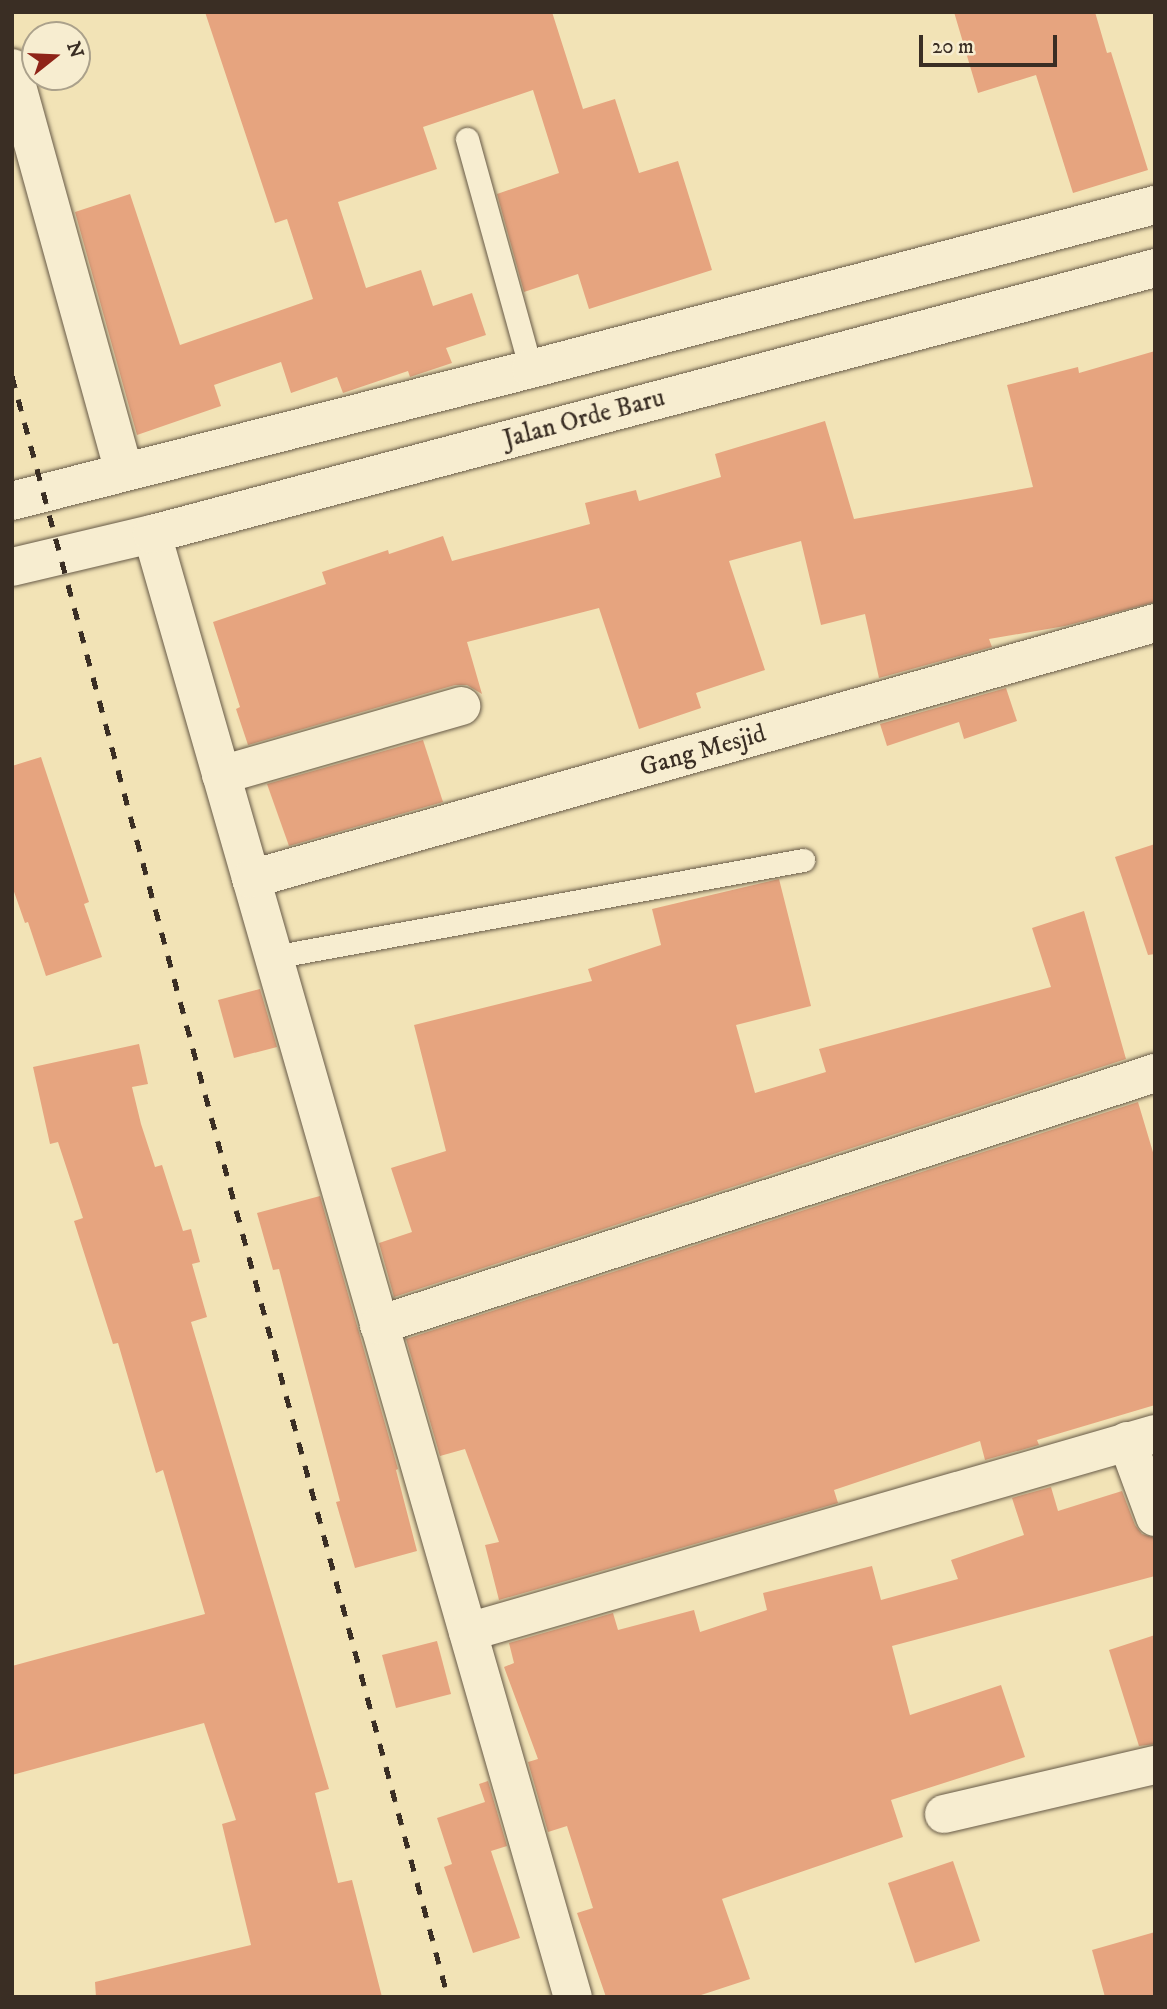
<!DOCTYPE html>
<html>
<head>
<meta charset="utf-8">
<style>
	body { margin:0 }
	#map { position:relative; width:1167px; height:2009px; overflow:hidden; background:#f2e3b6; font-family:"IM FELL DW Pica",serif }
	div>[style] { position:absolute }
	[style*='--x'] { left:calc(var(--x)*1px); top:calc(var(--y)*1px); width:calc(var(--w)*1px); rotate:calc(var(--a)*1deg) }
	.building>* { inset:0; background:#e6a47f }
	.roads { filter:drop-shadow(0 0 2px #685b48) drop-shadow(0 0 2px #685b48) }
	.service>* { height:23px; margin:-11.5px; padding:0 11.5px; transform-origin:11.5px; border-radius:11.5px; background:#f7edd0 }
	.minor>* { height:38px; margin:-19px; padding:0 19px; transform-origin:19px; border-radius:19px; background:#f7edd0 }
	.secondary>* { height:38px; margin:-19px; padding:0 19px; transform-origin:19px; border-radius:19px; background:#f7edd0 }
	.rail>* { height:5px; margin-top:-2.5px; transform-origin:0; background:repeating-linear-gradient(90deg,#3a2e24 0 12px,transparent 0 24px) }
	span { translate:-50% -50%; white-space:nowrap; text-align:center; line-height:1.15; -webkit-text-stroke:6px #f7edd0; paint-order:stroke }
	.street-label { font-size:26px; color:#3a2e24 }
	.frame { position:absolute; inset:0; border:14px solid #3a2e24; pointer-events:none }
	.north { position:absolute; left:21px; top:21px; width:70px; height:70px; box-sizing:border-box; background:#f7edd0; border:2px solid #aba18b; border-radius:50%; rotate:72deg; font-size:19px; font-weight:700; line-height:28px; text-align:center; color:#3a2e24 }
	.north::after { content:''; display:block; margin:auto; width:24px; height:32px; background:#8f2418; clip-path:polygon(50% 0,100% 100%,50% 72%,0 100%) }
	.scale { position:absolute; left:919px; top:35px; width:138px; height:32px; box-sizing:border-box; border:4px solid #3a2e24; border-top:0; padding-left:9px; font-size:21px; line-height:24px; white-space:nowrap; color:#3a2e24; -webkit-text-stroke:5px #f7edd0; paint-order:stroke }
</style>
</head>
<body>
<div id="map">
	<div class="building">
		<i style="clip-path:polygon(205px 12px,552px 12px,583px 109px,615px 99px,639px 173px,678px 161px,712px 270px,589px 309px,578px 274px,524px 292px,497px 194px,559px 173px,533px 90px,423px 127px,437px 169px,338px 202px,366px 288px,421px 270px,433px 306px,472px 293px,486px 335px,446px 348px,452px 363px,410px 377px,408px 371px,343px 393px,337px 377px,291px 393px,281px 362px,214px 385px,221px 406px,137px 435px,75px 212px,130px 194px,180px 345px,313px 299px,287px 219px,275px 223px)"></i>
		<i style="clip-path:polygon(954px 12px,1095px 12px,1107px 53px,1111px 52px,1148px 170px,1073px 193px,1036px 75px,978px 93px)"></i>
		<i style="clip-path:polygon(1155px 351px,1155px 602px,1065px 626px,989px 639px,992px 647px,879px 678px,865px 614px,821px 625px,801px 541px,729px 561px,765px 670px,696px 693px,701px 708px,639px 729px,599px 608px,467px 642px,482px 694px,467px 685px,455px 685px,248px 745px,236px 709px,240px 707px,213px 622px,326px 584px,322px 572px,388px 550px,389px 554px,443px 536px,452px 561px,590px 524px,585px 503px,636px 490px,639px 501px,721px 477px,715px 454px,825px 421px,854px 519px,1033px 487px,1007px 385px,1078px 367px,1079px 373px)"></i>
		<i style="clip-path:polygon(1006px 688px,1017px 721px,964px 739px,959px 722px,887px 746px,880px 724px)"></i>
		<i style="clip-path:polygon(423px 740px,443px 802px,289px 846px,267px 784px)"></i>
		<i style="clip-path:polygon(41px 757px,89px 902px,84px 904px,102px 957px,46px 976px,28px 922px,25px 923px,12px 886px,12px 766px)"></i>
		<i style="clip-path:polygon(1155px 844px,1155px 954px,1148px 955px,1115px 857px)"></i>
		<i style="clip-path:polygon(779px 879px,811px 1006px,736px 1025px,755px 1093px,826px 1072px,819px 1049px,1051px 987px,1032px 928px,1084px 911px,1126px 1059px,394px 1297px,379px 1243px,412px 1232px,391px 1168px,446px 1151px,414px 1025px,592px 981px,588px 969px,661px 945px,652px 909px)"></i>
		<i style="clip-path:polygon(260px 989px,277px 1047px,234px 1058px,218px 1000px)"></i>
		<i style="clip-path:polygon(139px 1044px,148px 1084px,132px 1087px,141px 1124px,155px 1167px,162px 1165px,183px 1231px,191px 1229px,200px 1262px,192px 1264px,207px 1317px,191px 1322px,329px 1789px,315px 1793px,338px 1883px,352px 1880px,382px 1997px,96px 1997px,95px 1982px,251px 1945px,222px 1824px,236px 1820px,204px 1723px,12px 1775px,12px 1666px,205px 1614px,163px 1470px,156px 1473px,118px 1343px,113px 1344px,74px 1221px,83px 1218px,58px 1142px,50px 1144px,33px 1067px)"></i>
		<i style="clip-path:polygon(1138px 1102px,1155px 1159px,1155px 1405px,1037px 1440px,1039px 1445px,985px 1460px,980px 1441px,834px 1490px,838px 1503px,499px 1600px,485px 1545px,499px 1542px,465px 1449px,440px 1456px,406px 1339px)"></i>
		<i style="clip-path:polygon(320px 1196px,398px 1469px,396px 1470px,417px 1551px,355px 1568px,336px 1502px,340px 1501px,279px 1269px,273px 1270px,257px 1213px)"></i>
		<i style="clip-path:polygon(1051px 1487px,1058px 1511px,1122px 1491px,1135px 1525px,1142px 1534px,1155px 1538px,1155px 1576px,892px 1646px,910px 1715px,1001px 1685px,1025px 1757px,891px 1800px,903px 1837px,722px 1899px,750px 1979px,695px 1997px,606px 1997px,577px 1913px,593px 1908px,567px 1826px,548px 1832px,528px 1762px,538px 1759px,504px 1667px,514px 1663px,509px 1643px,613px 1613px,618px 1630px,694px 1610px,700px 1632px,767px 1610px,763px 1593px,872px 1566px,881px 1600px,958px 1579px,951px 1560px,1024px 1535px,1012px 1498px)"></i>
		<i style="clip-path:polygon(1155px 1635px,1155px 1744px,1139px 1746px,1109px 1650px)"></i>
		<i style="clip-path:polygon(437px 1641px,451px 1694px,396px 1708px,382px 1655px)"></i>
		<i style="clip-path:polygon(488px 1781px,507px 1846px,491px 1851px,520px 1938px,473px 1953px,444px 1867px,452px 1864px,437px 1818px,485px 1802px,479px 1784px)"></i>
		<i style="clip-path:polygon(953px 1861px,980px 1941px,915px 1963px,888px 1883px)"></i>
		<i style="clip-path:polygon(1155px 1932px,1155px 1997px,1105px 1997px,1092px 1950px)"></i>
	</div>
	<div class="roads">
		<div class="service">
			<i style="--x:467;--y:139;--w:239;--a:74.5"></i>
			<i style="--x:273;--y:957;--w:539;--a:-10.37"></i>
		</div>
		<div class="minor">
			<i style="--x:12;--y:68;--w:418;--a:74.5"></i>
			<i style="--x:152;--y:534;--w:1522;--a:73.95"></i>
			<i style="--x:221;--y:775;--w:250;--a:-16"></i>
			<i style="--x:251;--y:879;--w:940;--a:-15.81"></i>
			<i style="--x:379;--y:1325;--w:816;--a:-17.99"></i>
			<i style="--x:1127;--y:1441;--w:81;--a:69.8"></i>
			<i style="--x:468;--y:1632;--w:715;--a:-16.08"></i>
			<i style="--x:944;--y:1814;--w:217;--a:-13.1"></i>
		</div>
		<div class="secondary">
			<i style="--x:12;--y:501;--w:536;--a:-14.27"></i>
			<i style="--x:531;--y:369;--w:645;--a:-14.73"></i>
			<i style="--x:12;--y:567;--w:144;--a:-13.3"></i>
			<i style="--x:152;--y:534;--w:1038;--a:-14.85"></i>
		</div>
	</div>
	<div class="rail">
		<i style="--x:12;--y:376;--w:1679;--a:74.95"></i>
	</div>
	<div class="street-label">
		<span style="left:584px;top:419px;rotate:-15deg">Jalan Orde Baru</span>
		<span style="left:703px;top:751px;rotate:-16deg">Gang Mesjid</span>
	</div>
	<div class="frame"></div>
	<div class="north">N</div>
	<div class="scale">20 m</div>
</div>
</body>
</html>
